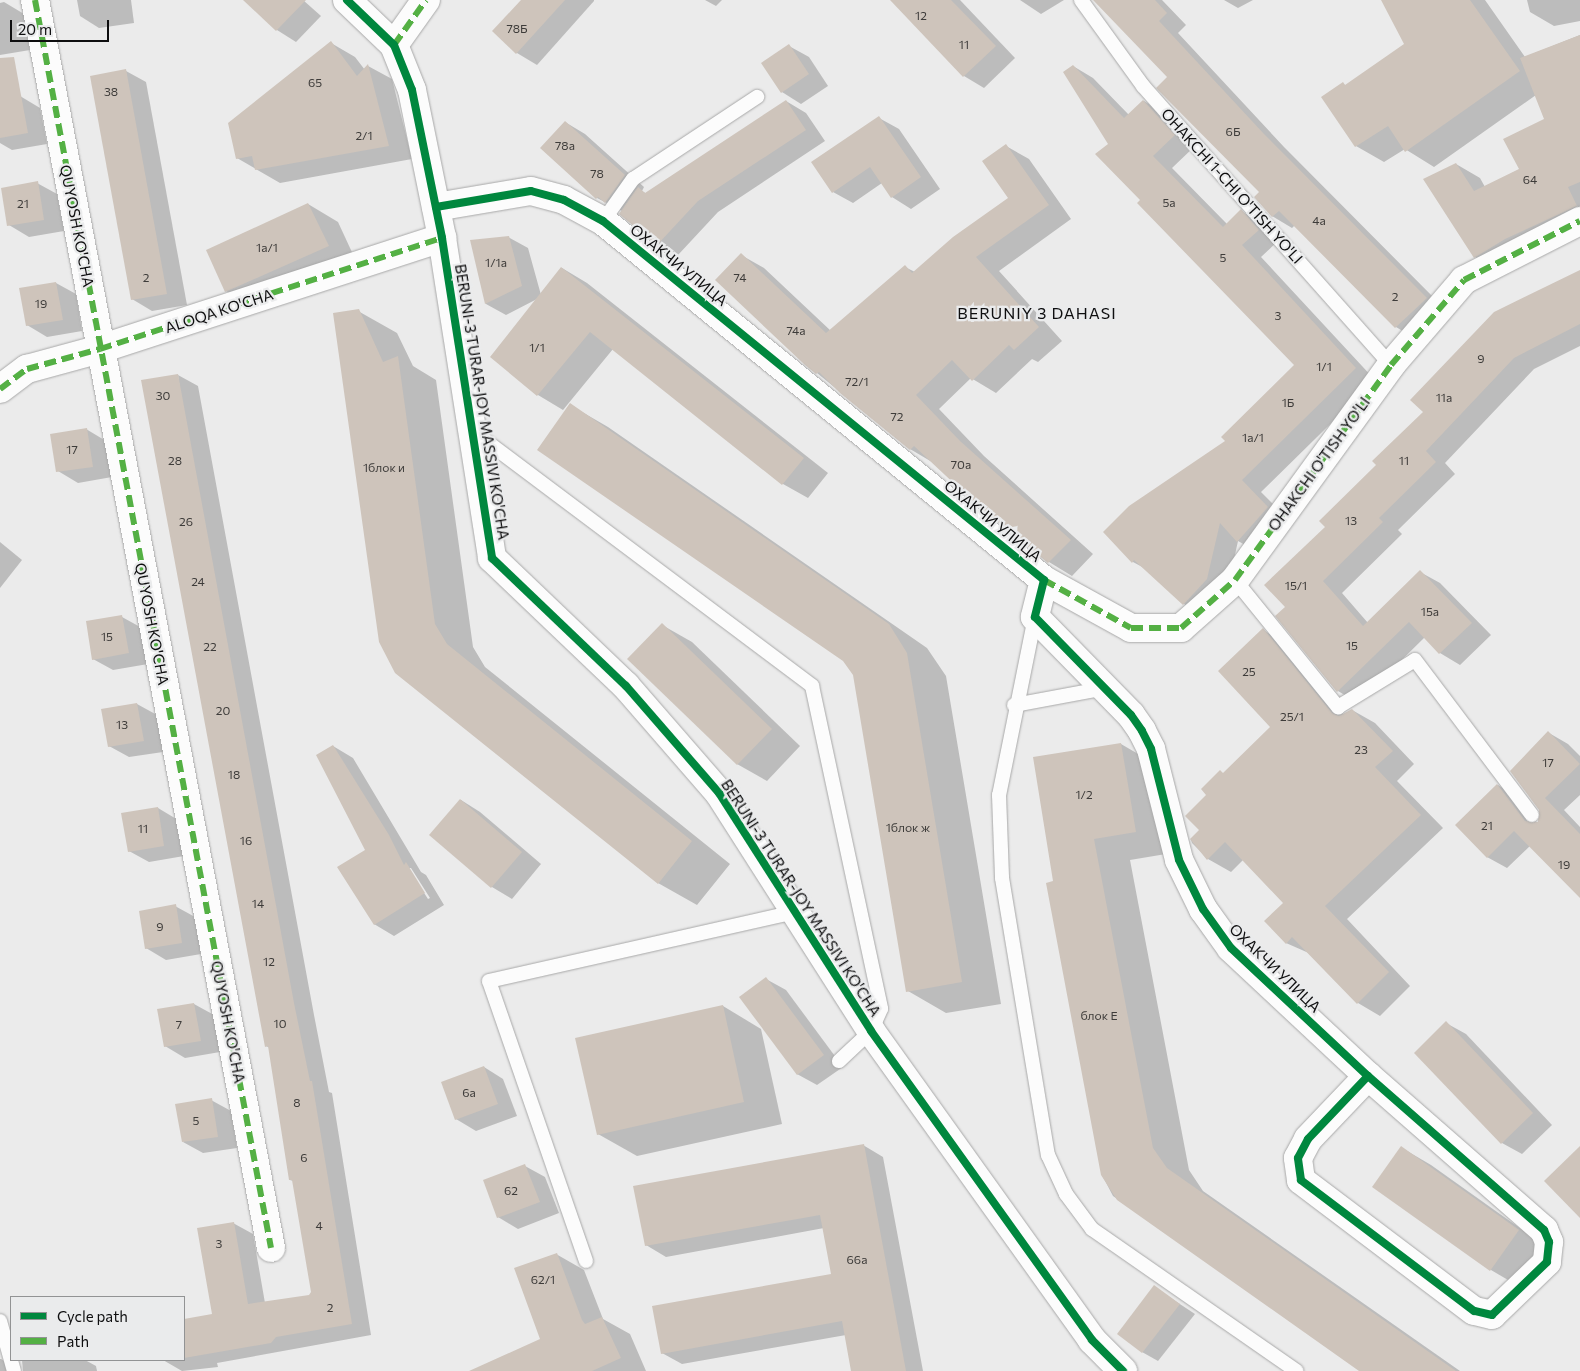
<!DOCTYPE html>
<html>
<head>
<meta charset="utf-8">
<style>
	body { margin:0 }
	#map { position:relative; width:1580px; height:1371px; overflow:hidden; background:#ebebeb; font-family:Commissioner,sans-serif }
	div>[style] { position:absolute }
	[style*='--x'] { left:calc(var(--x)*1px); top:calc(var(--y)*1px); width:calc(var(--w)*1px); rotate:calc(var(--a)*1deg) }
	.shadow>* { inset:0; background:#0003 }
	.building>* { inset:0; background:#cec4bb }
	.roads { filter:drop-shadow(0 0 1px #a8a8a8) drop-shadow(0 0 1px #a8a8a8) }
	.lane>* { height:14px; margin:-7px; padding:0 7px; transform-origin:7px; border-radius:7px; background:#fcfcfc }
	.street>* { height:28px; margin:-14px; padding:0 14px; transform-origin:14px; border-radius:14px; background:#fcfcfc }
	.quiet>* { height:6px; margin-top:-3px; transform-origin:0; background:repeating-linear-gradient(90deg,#54b044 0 12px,transparent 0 18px) }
	.cycleway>* { height:8px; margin:-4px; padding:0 4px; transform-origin:4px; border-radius:4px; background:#00873e }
	span { translate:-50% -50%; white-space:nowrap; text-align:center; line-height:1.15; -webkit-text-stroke:4.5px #eaebec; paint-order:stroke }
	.number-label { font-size:12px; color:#3e3c3a }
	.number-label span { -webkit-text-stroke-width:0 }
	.street-label { font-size:15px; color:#0e0e0f }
	.neighbourhood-label { font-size:16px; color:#0e0e0f; letter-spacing:1px }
	.legend { position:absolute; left:10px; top:1296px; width:175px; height:65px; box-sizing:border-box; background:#eaebec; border:1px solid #929394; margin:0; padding:6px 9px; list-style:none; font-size:15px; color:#0e0e0f }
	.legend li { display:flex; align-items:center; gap:10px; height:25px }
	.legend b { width:25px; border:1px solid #929394 }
	.scale { position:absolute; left:10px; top:20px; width:99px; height:22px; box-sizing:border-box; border:2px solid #0e0e0f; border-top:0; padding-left:6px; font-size:15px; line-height:18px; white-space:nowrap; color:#0e0e0f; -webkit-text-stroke:4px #eaebec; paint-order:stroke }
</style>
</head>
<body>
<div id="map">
	<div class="shadow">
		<i style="clip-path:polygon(77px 0,131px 0,134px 23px,99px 28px,80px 16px)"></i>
		<i style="clip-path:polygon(258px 0,303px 0,321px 16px,296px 42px,277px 30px)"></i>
		<i style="clip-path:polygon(522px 0,594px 0,594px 1px,537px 65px,517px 53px,494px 31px)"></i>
		<i style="clip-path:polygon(705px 0,722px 0,716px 6px)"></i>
		<i style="clip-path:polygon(892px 0,960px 0,1015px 58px,984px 88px,964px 76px)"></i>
		<i style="clip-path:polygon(1020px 0,1064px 0,1041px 14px)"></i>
		<i style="clip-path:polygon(1117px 0,1162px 0,1186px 25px,1178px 33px,1284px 147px,1446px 310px,1416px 339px,1396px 327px,1295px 225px,1292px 228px,1272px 216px,1261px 192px,1169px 77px)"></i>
		<i style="clip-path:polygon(1224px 0,1253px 0,1238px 8px)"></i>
		<i style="clip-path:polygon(1383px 0,1485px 0,1525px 57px,1580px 35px,1580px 229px,1499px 271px,1475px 257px,1456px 164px,1480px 178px,1485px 187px,1520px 169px,1545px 120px,1536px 95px,1434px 167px,1405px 149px,1384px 162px,1356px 146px,1323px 98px,1343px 84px,1347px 86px,1406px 44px)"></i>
		<i style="clip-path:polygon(1527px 0,1580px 0,1580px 21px,1554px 26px,1530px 12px)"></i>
		<i style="clip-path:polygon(4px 2px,24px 14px,30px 50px,0 55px,0 3px)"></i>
		<i style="clip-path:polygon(331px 43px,355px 57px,365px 70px,368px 66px,392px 79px,412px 159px,280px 183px,237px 158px)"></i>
		<i style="clip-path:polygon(789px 46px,809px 57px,828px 86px,801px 104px,782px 92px)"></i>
		<i style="clip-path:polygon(1073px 66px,1093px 78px,1129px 115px,1144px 101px,1163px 113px,1194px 147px,1172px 168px,1227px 224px,1241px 211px,1261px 222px,1278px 241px,1261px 257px,1375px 380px,1261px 492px,1288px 519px,1258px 552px,1238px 541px,1227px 591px,1204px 615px,1184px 604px,1146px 569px,1133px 562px,1104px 532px,1227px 441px,1296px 365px,1142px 200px,1110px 144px)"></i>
		<i style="clip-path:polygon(126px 71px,146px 82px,187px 305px,152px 311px,132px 299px)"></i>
		<i style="clip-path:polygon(20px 96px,40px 108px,47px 144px,12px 150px,0 143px,0 100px)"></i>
		<i style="clip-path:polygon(786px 101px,806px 113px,825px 141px,718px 212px,678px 255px,658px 244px,621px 214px,622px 211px,597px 198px,565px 122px,585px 134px,644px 187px,642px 191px,647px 194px)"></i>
		<i style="clip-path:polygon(879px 118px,899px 129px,940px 189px,911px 209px,892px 197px,882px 183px,853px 203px,833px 192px)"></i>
		<i style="clip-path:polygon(1006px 146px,1029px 159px,1071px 219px,999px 271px,1062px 341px,1038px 362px,1032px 359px,996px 393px,971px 378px,939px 409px,984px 456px,1093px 554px,1072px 576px,1049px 562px,932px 462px,910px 449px,817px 373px,741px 255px,764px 268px,831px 331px,905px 267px,915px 272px,1010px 198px)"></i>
		<i style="clip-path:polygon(37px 183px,57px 194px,64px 231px,29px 237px,9px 225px)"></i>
		<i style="clip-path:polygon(308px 204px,338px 222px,357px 263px,256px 308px,226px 291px)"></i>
		<i style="clip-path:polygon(508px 237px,528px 248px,541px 295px,562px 268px,587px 283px,828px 473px,808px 498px,783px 484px,613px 349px,563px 410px,538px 395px,537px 299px,506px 315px,486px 304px,471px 241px)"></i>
		<i style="clip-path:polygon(1580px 271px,1580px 346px,1534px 369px,1445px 463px,1455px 474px,1398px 530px,1402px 534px,1342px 593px,1368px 623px,1420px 572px,1440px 583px,1491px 635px,1460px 665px,1440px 653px,1425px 637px,1358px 703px,1338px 691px,1277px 616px,1287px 607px,1327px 527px,1378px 465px)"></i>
		<i style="clip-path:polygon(56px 283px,76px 294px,82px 331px,47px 337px,27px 325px)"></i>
		<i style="clip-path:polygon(358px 311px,397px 333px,413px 366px,436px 380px,473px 647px,485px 667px,730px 864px,697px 905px,658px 883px,396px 672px)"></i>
		<i style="clip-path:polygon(178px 375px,198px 386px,314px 1015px,329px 1092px,332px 1093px,371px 1335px,217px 1363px,218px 1367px,182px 1371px,163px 1360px,184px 1360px,184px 1320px,213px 1315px,233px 1223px,253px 1234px,265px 1303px,310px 1296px,312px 1292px,293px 1181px,290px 1180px,270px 1048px,266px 1046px)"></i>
		<i style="clip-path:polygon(570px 405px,608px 427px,927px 648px,946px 676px,1001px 1004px,946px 1013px,908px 991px,854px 674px,844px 660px)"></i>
		<i style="clip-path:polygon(86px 429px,106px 441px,112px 477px,78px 483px,58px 471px)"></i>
		<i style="clip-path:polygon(0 542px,22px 560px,0 588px)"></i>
		<i style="clip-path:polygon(122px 617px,142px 628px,148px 664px,113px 670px,93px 659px)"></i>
		<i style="clip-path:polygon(662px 625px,692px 642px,800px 746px,767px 781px,737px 764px)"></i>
		<i style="clip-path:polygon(1263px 630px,1285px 643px,1344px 715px,1352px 710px,1375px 723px,1414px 764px,1397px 781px,1443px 828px,1347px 919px,1410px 986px,1380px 1016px,1358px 1003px,1311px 954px,1286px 943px,1285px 903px,1244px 859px,1231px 872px,1208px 859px,1192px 843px,1191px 840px,1201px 830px,1208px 795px,1224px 774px,1272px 727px)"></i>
		<i style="clip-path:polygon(137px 704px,157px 715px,163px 752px,129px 757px,109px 746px)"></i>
		<i style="clip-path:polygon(1549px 733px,1568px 744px,1580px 756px,1580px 795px,1564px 810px,1580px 827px,1580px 892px,1531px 845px,1507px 868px,1487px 857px,1498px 785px,1517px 797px,1538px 825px)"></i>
		<i style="clip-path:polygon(1121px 744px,1157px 765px,1172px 853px,1130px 860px,1189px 1170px,1203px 1191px,1460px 1371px,1362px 1371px,1113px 1196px,1102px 1175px,1054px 882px)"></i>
		<i style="clip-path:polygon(evenodd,333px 746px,353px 758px,421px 872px,426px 875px,444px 905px,394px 936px,374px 924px,367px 850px,333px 746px,408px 868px,411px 868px,430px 898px,428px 899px,408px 868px)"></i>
		<i style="clip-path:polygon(461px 800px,480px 812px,541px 864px,512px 899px,492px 887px,431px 835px)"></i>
		<i style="clip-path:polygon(158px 808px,178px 820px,184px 856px,149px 862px,129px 851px)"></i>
		<i style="clip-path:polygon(175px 906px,195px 917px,201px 954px,166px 960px,146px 948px)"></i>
		<i style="clip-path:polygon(766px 979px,786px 990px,843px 1067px,817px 1085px,797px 1074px)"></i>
		<i style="clip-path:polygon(194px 1004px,214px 1015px,220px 1052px,185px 1058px,165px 1046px)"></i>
		<i style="clip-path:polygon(723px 1006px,761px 1029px,782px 1124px,637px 1156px,598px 1134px)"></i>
		<i style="clip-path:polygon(1446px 1023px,1466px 1034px,1552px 1125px,1522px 1154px,1502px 1143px)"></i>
		<i style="clip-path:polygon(484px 1067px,503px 1079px,517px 1116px,476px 1131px,456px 1119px)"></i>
		<i style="clip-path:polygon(211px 1100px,231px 1111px,237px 1148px,203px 1153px,183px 1142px)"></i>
		<i style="clip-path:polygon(863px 1145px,883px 1157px,923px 1371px,853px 1371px,846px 1335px,682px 1364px,662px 1353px,833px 1275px,824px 1228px,666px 1257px,646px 1245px)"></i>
		<i style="clip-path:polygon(1402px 1148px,1431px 1165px,1548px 1248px,1520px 1287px,1491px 1270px,1374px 1187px)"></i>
		<i style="clip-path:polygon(525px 1166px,545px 1177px,559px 1213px,518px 1229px,498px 1217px)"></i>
		<i style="clip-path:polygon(556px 1254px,584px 1270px,603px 1319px,630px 1334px,646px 1371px,472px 1371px,542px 1339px)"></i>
		<i style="clip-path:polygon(1154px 1287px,1195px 1314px,1158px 1361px,1142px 1352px)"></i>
		<i style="clip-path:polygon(0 1359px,1px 1359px,20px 1371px,0 1371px)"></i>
		<i style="clip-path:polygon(22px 1360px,85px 1360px,96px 1366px,97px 1371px,23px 1371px)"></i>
	</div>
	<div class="building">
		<i style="clip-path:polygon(243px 0,306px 0,276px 31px)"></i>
		<i style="clip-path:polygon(521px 0,565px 0,516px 54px,492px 31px)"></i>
		<i style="clip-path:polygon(890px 0,951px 0,996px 46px,963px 77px)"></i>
		<i style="clip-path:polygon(1093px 0,1155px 0,1167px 13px,1159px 21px,1264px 134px,1427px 298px,1395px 328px,1279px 211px,1272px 217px,1254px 197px,1259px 192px,1156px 88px,1167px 77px)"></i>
		<i style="clip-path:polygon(1381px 0,1470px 0,1520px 71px,1405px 152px,1388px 126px,1355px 147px,1321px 97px,1343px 82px,1345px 85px,1404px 44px)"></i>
		<i style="clip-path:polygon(1580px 35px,1580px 182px,1568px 187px,1577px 206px,1505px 239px,1474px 258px,1423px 179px,1456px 163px,1474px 191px,1519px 169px,1503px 139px,1544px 119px,1520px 58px)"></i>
		<i style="clip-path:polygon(331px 41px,357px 76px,368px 64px,389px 146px,255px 170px,252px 156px,236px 159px,228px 123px)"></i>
		<i style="clip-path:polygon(789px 44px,809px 74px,781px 93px,761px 63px)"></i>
		<i style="clip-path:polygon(14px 57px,28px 133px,0 138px,0 58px)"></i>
		<i style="clip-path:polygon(1073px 65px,1124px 118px,1143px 100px,1175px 135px,1153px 156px,1223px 227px,1241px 209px,1259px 230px,1242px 245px,1356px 368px,1242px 480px,1268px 507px,1237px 542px,1220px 523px,1207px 579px,1183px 605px,1134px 560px,1132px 563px,1103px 532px,1129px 506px,1225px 441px,1221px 437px,1294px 365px,1137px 203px,1140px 200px,1095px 154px,1108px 144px,1063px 72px)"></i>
		<i style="clip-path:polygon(126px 69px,167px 294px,131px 300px,90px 76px)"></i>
		<i style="clip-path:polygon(786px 100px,806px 130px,698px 201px,657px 245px,619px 214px,638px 187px,645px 193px)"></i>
		<i style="clip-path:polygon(879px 116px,921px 177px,891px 198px,870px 167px,832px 193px,811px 162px)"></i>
		<i style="clip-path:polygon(565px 121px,625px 175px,605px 203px,598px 197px,596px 199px,540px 148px)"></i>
		<i style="clip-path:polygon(1006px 144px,1049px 205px,976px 257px,1039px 327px,1014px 350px,1009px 345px,972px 381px,952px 360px,916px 395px,960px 441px,1071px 540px,1048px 563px,976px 504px,914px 446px,910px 450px,840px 393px,819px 372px,816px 374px,805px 365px,715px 280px,741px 253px,826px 333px,905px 265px,912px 273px,953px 237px,1008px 198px,982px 161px)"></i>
		<i style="clip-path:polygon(38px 181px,44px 220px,7px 226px,1px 188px)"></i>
		<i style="clip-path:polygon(308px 203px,329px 246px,225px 292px,206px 250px)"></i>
		<i style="clip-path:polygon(509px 236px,522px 286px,485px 304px,470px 240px)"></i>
		<i style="clip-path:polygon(561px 267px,804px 458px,782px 485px,590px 332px,537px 396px,490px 357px)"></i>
		<i style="clip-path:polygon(1580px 270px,1580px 324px,1514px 358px,1426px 451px,1436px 462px,1379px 518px,1383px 522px,1323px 581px,1363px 626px,1420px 570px,1472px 623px,1439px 654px,1409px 622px,1337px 692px,1275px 616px,1285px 607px,1264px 585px,1325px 527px,1319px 521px,1376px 465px,1372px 461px,1423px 412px,1410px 400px,1494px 312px)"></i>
		<i style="clip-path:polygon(56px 282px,63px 320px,26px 326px,19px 288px)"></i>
		<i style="clip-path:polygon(359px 309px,383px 362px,398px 356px,435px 624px,447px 644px,692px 841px,658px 884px,395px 673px,379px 642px,333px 313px)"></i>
		<i style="clip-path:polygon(178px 374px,294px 1003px,310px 1081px,312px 1081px,352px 1324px,276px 1337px,271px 1343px,184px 1358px,184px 1319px,212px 1314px,197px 1228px,234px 1222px,248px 1304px,309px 1295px,311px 1292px,292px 1180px,289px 1180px,268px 1046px,265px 1047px,141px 380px)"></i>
		<i style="clip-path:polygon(570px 403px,889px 624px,907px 653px,962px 982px,906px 992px,853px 675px,843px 661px,537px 450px)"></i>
		<i style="clip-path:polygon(87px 428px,93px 467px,56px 472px,50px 434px)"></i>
		<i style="clip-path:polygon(122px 615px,129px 653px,92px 660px,86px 621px)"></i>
		<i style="clip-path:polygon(662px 623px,772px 729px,737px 765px,627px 659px)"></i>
		<i style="clip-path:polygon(1263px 628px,1332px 713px,1339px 716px,1352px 709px,1393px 751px,1375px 767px,1421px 815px,1325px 906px,1389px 972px,1357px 1004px,1292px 937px,1286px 944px,1264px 921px,1283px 903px,1225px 842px,1207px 860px,1190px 839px,1199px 830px,1185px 816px,1206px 795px,1201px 789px,1220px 770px,1223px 773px,1270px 727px,1218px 671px)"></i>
		<i style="clip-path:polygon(137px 703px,144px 741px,108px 747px,101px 709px)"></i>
		<i style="clip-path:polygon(1548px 731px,1580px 764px,1545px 798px,1580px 834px,1580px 898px,1514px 831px,1487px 858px,1455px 825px,1497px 784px,1525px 821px,1538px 822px,1539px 810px,1510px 771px)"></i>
		<i style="clip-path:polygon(1121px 743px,1136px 832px,1094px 839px,1153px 1148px,1167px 1168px,1456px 1371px,1359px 1371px,1117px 1200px,1101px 1175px,1046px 883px,1053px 881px,1033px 757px)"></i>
		<i style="clip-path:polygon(333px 745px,389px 835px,404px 865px,406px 862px,425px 893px,374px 925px,337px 867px,365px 850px,316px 755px)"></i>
		<i style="clip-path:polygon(460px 799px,522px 852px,491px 888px,429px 835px)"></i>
		<i style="clip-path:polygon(158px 807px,164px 846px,128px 852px,121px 813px)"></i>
		<i style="clip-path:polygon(176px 904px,182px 943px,145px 949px,139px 911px)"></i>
		<i style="clip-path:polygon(766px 977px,824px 1055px,797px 1075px,739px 997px)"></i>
		<i style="clip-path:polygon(194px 1003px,201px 1041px,164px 1047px,157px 1009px)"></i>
		<i style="clip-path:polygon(723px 1005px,744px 1102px,597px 1135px,575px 1038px)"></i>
		<i style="clip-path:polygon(1446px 1021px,1533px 1113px,1501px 1144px,1414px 1053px)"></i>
		<i style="clip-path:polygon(484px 1066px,498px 1104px,455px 1120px,441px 1082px)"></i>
		<i style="clip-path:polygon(212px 1098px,218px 1137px,182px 1142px,175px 1104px)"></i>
		<i style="clip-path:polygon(864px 1144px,906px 1371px,851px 1371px,842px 1321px,661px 1354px,652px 1306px,831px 1274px,820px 1215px,645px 1246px,633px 1186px)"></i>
		<i style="clip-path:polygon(1401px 1146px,1519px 1230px,1490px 1271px,1372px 1187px)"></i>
		<i style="clip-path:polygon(1580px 1146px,1580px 1218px,1544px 1181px)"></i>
		<i style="clip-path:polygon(525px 1164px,540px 1202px,497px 1218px,483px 1180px)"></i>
		<i style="clip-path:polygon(557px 1253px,582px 1320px,585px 1324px,602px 1317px,621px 1358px,592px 1371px,469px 1371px,540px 1339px,514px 1268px)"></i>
		<i style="clip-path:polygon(1154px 1285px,1180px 1304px,1142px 1353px,1117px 1334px)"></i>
	</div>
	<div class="roads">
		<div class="lane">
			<i style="--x:1081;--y:0;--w:106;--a:54.2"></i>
			<i style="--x:1143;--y:86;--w:373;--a:48.4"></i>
			<i style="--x:603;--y:221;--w:52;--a:-54.5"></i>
			<i style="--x:633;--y:179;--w:149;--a:-33.5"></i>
			<i style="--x:474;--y:432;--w:423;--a:36.9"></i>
			<i style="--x:812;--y:686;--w:330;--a:77.9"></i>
			<i style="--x:881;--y:1009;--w:24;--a:114"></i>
			<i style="--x:871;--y:1031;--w:44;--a:136.8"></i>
			<i style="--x:1235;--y:580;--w:164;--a:51"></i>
			<i style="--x:1338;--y:707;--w:90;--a:-31.4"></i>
			<i style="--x:1415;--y:660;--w:194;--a:53"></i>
			<i style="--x:1035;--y:617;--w:182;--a:101.4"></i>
			<i style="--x:999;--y:795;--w:83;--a:87.9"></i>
			<i style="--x:1002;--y:878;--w:281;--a:80.6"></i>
			<i style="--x:1048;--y:1155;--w:43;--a:65.2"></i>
			<i style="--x:1066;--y:1194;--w:44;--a:53.4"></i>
			<i style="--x:1092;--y:1229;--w:249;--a:34.8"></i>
			<i style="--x:1014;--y:705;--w:94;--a:-10.5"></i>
			<i style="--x:586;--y:1261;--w:296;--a:-109.1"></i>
			<i style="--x:489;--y:981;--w:314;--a:-12.7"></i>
			<i style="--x:0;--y:1321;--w:52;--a:74.4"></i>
		</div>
		<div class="street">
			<i style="--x:35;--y:0;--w:1270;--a:79.29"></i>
			<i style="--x:347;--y:0;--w:65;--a:43.8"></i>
			<i style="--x:394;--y:45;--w:48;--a:68.2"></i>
			<i style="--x:412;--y:90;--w:151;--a:78.5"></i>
			<i style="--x:442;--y:238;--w:324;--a:81.1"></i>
			<i style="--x:492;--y:558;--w:185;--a:43.7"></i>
			<i style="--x:626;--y:686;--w:142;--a:49"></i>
			<i style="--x:719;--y:793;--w:282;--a:57.4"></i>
			<i style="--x:871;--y:1031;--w:380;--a:54.4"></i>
			<i style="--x:1092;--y:1340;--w:44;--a:45"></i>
			<i style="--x:394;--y:45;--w:55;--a:-54.6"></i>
			<i style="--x:436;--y:207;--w:96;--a:-9.6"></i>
			<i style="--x:531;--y:191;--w:34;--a:15"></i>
			<i style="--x:564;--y:200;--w:44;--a:28.3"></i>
			<i style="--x:603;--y:221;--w:569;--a:39.15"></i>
			<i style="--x:1044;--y:580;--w:38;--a:104"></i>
			<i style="--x:1035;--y:617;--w:137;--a:45.6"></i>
			<i style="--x:1131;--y:715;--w:19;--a:55"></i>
			<i style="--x:1142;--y:731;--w:20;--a:63"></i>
			<i style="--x:1151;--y:749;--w:114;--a:75.8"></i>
			<i style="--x:1179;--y:860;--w:55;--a:63.9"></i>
			<i style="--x:1203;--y:909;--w:48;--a:54.3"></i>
			<i style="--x:1231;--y:948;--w:187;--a:43.1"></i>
			<i style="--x:1368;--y:1076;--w:234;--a:41.2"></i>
			<i style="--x:1544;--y:1230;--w:13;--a:67"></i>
			<i style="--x:1549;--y:1242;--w:20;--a:96"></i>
			<i style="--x:1547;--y:1262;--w:76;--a:136.1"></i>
			<i style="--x:1492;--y:1315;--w:18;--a:-167"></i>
			<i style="--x:1474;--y:1311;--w:217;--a:-142.9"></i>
			<i style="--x:1301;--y:1180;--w:22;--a:-98"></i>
			<i style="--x:1298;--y:1158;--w:21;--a:-62"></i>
			<i style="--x:1308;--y:1139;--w:87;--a:-46.4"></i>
			<i style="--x:0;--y:389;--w:34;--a:-37"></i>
			<i style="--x:27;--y:369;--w:76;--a:-15.3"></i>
			<i style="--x:100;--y:349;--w:360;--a:-18"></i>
			<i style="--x:1044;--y:580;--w:99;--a:28.9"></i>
			<i style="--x:1131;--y:628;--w:50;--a:0"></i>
			<i style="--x:1181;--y:628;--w:72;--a:-41.6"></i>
			<i style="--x:1235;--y:580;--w:266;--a:-54"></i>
			<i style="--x:1391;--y:365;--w:112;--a:-49.3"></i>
			<i style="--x:1464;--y:280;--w:130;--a:-27"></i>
		</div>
	</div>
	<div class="quiet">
		<i style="--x:35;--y:0;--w:1270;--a:79.29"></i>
		<i style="--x:390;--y:41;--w:6;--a:45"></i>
		<i style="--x:394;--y:45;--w:55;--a:-54.6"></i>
		<i style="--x:0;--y:389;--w:34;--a:-37"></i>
		<i style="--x:27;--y:369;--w:76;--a:-15.3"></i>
		<i style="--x:100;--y:349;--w:360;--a:-18"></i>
		<i style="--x:442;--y:238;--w:4;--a:76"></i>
		<i style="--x:1044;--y:580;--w:99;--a:28.9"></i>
		<i style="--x:1131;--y:628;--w:50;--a:0"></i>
		<i style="--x:1181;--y:628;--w:72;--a:-41.6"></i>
		<i style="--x:1235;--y:580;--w:266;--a:-54"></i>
		<i style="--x:1391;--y:365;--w:112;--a:-49.3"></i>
		<i style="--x:1464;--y:280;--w:130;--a:-27"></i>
	</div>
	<div class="cycleway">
		<i style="--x:347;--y:0;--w:65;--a:43.8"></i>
		<i style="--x:394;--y:45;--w:48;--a:68.2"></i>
		<i style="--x:412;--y:90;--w:151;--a:78.5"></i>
		<i style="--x:442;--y:238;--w:324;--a:81.1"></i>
		<i style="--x:492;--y:558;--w:185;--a:43.7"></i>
		<i style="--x:626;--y:686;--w:142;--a:49"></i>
		<i style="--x:719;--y:793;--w:282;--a:57.4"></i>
		<i style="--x:871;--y:1031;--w:380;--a:54.4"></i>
		<i style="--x:1092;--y:1340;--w:44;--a:45"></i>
		<i style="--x:436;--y:207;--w:96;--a:-9.6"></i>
		<i style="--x:531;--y:191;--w:34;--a:15"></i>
		<i style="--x:564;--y:200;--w:44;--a:28.3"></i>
		<i style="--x:603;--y:221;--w:569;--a:39.15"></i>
		<i style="--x:1044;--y:580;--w:38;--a:104"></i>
		<i style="--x:1035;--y:617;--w:137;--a:45.6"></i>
		<i style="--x:1131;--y:715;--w:19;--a:55"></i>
		<i style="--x:1142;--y:731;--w:20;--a:63"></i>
		<i style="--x:1151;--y:749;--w:114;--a:75.8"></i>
		<i style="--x:1179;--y:860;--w:55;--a:63.9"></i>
		<i style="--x:1203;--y:909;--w:48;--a:54.3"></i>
		<i style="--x:1231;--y:948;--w:187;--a:43.1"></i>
		<i style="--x:1368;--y:1076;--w:234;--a:41.2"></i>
		<i style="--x:1544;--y:1230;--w:13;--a:67"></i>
		<i style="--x:1549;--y:1242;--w:20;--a:96"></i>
		<i style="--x:1547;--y:1262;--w:76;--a:136.1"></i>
		<i style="--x:1492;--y:1315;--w:18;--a:-167"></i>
		<i style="--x:1474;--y:1311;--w:217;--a:-142.9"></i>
		<i style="--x:1301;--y:1180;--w:22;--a:-98"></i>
		<i style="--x:1298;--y:1158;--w:21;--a:-62"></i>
		<i style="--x:1308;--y:1139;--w:87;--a:-46.4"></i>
	</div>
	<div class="number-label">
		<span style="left:921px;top:16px">12</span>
		<span style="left:517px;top:29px">78Б</span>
		<span style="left:964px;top:45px">11</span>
		<span style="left:315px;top:83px">65</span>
		<span style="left:111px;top:92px">38</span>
		<span style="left:1233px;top:132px">6Б</span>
		<span style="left:364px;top:136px">2/1</span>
		<span style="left:565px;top:146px">78a</span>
		<span style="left:597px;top:174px">78</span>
		<span style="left:1530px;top:180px">64</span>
		<span style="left:1169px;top:203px">5a</span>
		<span style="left:23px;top:204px">21</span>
		<span style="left:1319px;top:221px">4а</span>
		<span style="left:267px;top:248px">1a/1</span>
		<span style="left:1223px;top:258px">5</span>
		<span style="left:496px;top:263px">1/1а</span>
		<span style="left:146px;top:278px">2</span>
		<span style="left:740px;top:278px">74</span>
		<span style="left:1395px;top:297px">2</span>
		<span style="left:41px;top:304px">19</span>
		<span style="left:1278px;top:316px">3</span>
		<span style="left:796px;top:331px">74a</span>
		<span style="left:537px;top:348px">1/1</span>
		<span style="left:1481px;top:359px">9</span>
		<span style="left:1324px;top:367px">1/1</span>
		<span style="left:857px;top:382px">72/1</span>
		<span style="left:163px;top:396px">30</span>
		<span style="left:1444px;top:398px">11a</span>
		<span style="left:1288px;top:403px">1Б</span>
		<span style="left:897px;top:417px">72</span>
		<span style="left:1253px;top:438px">1a/1</span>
		<span style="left:72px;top:450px">17</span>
		<span style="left:175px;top:461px">28</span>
		<span style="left:1404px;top:461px">11</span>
		<span style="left:961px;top:465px">70a</span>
		<span style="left:384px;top:468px">1блок и</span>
		<span style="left:1351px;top:521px">13</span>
		<span style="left:186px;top:522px">26</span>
		<span style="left:198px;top:582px">24</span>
		<span style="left:1296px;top:586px">15/1</span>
		<span style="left:1430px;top:612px">15a</span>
		<span style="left:107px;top:637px">15</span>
		<span style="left:1352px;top:646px">15</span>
		<span style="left:210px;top:647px">22</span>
		<span style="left:1249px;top:672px">25</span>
		<span style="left:223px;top:711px">20</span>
		<span style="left:1292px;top:717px">25/1</span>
		<span style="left:122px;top:725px">13</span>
		<span style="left:1361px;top:750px">23</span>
		<span style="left:1548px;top:763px">17</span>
		<span style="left:234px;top:775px">18</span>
		<span style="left:1084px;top:795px">1/2</span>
		<span style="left:1487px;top:826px">21</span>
		<span style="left:908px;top:828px">1блок ж</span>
		<span style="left:143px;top:829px">11</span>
		<span style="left:246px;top:841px">16</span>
		<span style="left:1564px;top:865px">19</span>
		<span style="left:258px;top:904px">14</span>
		<span style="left:160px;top:927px">9</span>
		<span style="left:269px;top:962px">12</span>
		<span style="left:1099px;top:1016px">блок Е</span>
		<span style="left:280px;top:1024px">10</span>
		<span style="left:179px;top:1025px">7</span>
		<span style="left:469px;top:1093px">6a</span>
		<span style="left:297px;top:1103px">8</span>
		<span style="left:196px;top:1121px">5</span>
		<span style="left:304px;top:1158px">6</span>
		<span style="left:511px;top:1191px">62</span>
		<span style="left:319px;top:1226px">4</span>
		<span style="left:219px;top:1244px">3</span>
		<span style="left:857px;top:1260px">66a</span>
		<span style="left:543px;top:1280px">62/1</span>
		<span style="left:330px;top:1308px">2</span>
	</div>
	<div class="street-label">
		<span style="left:1232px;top:186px;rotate:48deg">OHAKCHI 1-CHI O'TISH YO'LI</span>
		<span style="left:77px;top:226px;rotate:79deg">QUYOSH KO'CHA</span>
		<span style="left:679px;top:265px;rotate:39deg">ОХАКЧИ УЛИЦА</span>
		<span style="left:219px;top:311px;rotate:-18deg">ALOQA KO'CHA</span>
		<span style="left:482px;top:402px;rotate:81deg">BERUNI-3 TURAR-JOY MASSIVI KO'CHA</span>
		<span style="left:1319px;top:464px;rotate:-54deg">OHAKCHI O'TISH YO'LI</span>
		<span style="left:993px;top:521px;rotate:39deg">ОХАКЧИ УЛИЦА</span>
		<span style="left:152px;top:624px;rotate:79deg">QUYOSH KO'CHA</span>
		<span style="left:801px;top:898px;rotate:57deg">BERUNI-3 TURAR-JOY MASSIVI KO'CHA</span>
		<span style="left:1275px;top:968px;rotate:44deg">ОХАКЧИ УЛИЦА</span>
		<span style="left:228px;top:1022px;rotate:79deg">QUYOSH KO'CHA</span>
	</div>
	<div class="neighbourhood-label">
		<span style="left:1037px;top:313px">BERUNIY 3 DAHASI</span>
	</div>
	<ul class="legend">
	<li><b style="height:6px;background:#00873e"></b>Cycle path</li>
	<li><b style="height:6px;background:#54b044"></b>Path</li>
	</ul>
	<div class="scale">20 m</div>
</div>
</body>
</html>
